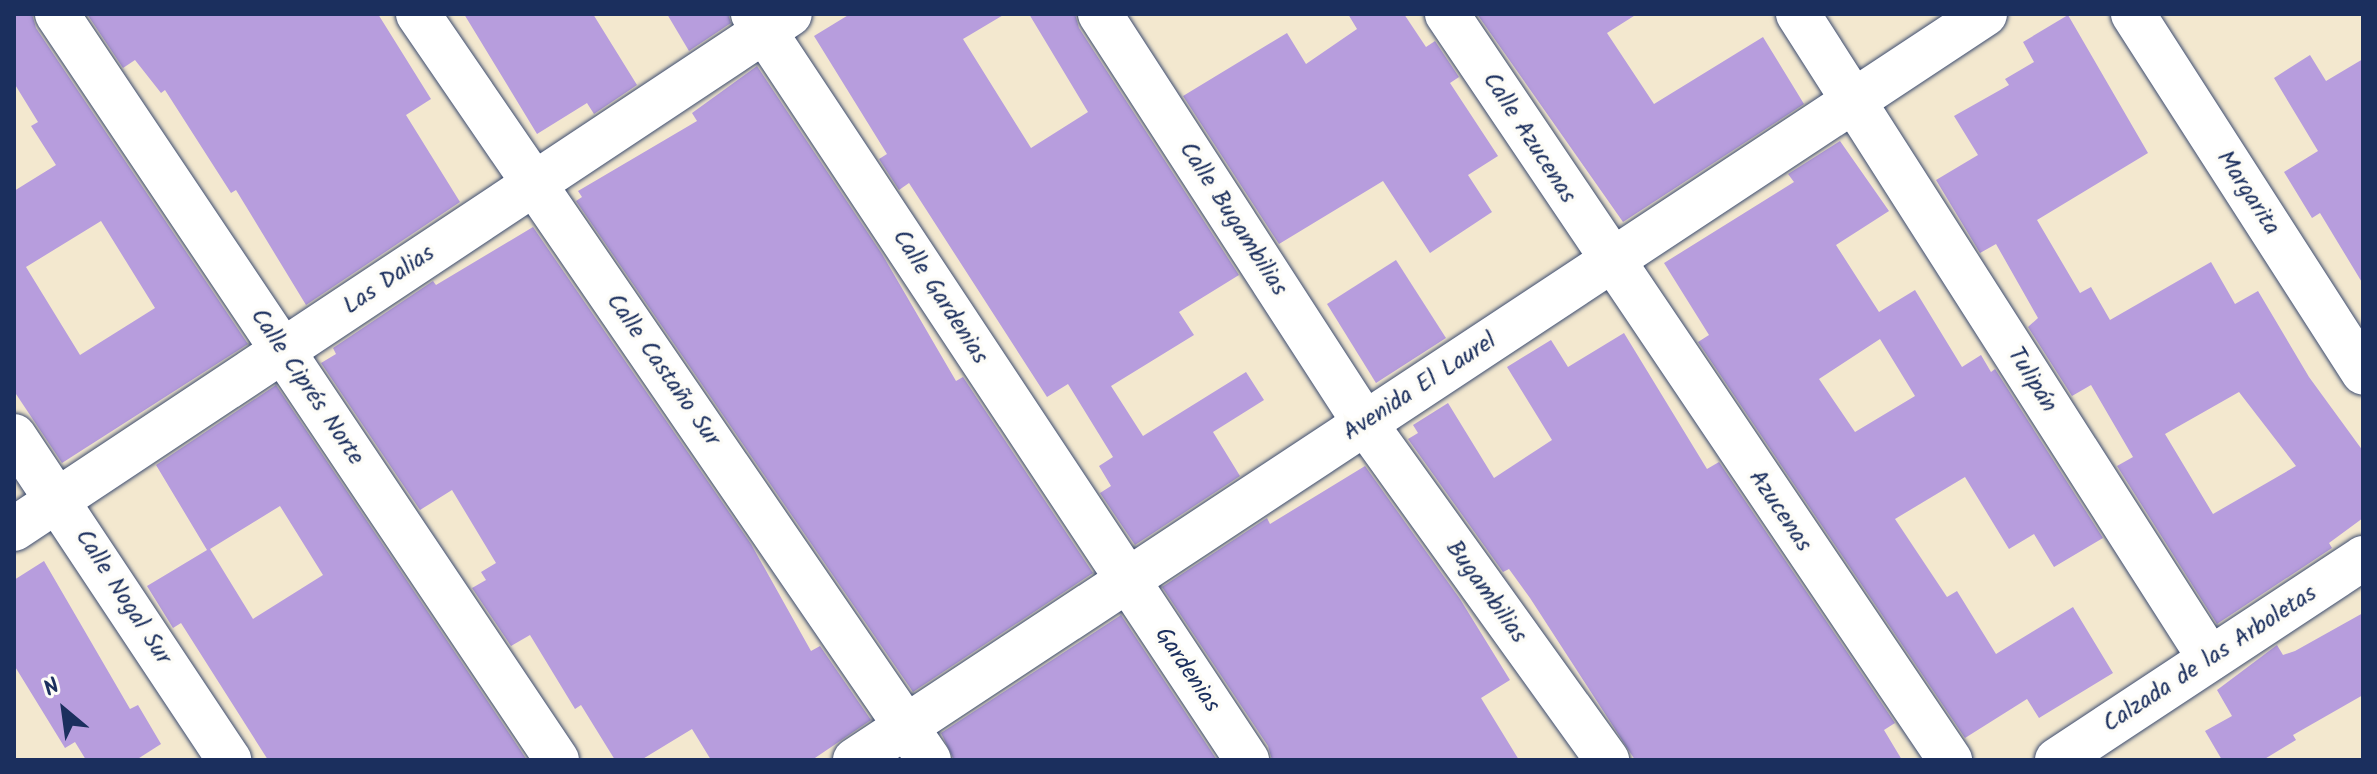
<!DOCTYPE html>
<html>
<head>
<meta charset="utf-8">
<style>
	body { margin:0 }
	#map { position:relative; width:2377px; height:774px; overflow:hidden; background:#f3e8cf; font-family:Kalam,sans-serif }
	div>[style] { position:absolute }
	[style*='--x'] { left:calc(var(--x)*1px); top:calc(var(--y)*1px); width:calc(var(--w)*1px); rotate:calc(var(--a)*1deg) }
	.building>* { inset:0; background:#b79ddd }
	.roads { filter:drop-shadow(0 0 2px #3b4b6f) drop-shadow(0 0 2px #3b4b6f) }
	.minor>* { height:44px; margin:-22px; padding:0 22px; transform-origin:22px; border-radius:22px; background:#fff }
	span { translate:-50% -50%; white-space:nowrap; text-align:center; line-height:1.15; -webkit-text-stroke:7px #fdfcf7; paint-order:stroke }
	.street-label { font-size:24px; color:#1b2f5e }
	.frame { position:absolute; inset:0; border:16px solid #1b2f5e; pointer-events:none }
	.north { position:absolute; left:24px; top:670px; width:80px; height:80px; -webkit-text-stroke:6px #fdfcf7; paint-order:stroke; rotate:331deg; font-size:22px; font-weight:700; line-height:32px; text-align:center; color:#1b2f5e }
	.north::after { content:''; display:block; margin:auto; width:28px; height:36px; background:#1b2f5e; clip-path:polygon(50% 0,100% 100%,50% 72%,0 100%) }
</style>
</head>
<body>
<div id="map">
	<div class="building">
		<i style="clip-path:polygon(evenodd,14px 14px,32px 14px,36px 28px,248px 344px,62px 463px,14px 391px,14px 191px,56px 165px,31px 126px,38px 122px,14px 83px,14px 14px,101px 221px,155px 308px,80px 355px,26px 267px,101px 221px)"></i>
		<i style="clip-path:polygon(87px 14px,378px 14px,431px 99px,406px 115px,460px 202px,306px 305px,236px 190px,231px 193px,165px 90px,161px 93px,135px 60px,123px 68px)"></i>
		<i style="clip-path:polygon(464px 14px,593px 14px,637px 85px,594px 114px,587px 103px,537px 134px)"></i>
		<i style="clip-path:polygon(667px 14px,728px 14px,731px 23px,689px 51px)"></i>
		<i style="clip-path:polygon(850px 14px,1005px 14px,963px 39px,1031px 148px,1088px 112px,1029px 14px,1075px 14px,1079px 28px,1239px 275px,1179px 312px,1194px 335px,1111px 386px,1143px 436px,1246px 372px,1264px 400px,1213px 432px,1240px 476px,1135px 545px,1100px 493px,1111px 486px,1099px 466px,1113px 457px,1068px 384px,1047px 397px,909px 183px,899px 190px,879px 159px,887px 154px,814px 36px)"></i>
		<i style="clip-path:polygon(1348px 14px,1404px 14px,1426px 47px,1435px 41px,1459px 77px,1450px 83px,1498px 156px,1468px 175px,1492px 212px,1430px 253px,1383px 181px,1279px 244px,1183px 96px,1287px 33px,1306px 64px,1357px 29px)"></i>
		<i style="clip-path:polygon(1477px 14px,1637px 14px,1607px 33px,1654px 104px,1763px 37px,1804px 104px,1623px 222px)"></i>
		<i style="clip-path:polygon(evenodd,2068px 15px,2148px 153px,2037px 220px,2080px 293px,2091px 287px,2110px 320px,2211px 262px,2235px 304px,2258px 291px,2309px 377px,2363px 451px,2363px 518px,2329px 543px,2332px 548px,2217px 624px,2117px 466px,2133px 457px,2091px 385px,2072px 396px,2028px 327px,2038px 318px,1996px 244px,1980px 253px,1936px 180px,1978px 155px,1954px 116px,2009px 85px,2005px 79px,2034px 62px,2023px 42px,2068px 15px,2239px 392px,2296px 466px,2213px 514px,2165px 434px,2239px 392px)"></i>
		<i style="clip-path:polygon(2310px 55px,2326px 81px,2363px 59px,2363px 284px,2320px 213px,2312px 218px,2284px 172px,2318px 151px,2274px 78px)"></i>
		<i style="clip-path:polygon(757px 66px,882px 254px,956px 381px,963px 377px,1093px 573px,913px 692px,576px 201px,582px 197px,578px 191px,697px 121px,692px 113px)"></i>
		<i style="clip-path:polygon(evenodd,1840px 141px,1889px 211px,1836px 245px,1879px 312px,1915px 290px,1962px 367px,1981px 355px,1991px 372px,1995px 369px,2103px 538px,2054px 567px,2034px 534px,2009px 549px,1965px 477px,1895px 519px,1947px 597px,1957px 591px,1996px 654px,2073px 607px,2113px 673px,2039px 718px,2027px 699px,1965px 738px,1698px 342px,1709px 335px,1664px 263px,1794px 182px,1788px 174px,1840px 141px,1880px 339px,1915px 396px,1855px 432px,1819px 379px,1880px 339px)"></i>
		<i style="clip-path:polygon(533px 227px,751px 544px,811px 651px,820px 646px,871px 720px,812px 760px,711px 760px,692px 729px,641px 760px,615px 760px,581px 705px,575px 709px,530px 635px,511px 646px,472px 588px,486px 580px,481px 572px,496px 563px,452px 490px,420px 510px,321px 363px,336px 354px,333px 348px,433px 281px,436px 285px)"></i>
		<i style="clip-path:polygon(1396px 260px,1446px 338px,1376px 383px,1327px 304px)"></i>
		<i style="clip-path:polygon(1624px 333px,1707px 469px,1719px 462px,1895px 723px,1884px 730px,1902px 760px,1635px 760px,1530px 598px,1509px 569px,1503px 572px,1408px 439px,1418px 433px,1413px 425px,1448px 403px,1494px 478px,1552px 440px,1507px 367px,1551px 340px,1568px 367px)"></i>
		<i style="clip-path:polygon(evenodd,276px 385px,527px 760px,268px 760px,181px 623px,173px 628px,147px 586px,207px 550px,156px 465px,276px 385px,280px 506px,323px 575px,253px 619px,210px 549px,280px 506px)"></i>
		<i style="clip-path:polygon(1365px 466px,1460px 599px,1510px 680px,1481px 698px,1519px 760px,1272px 760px,1268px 746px,1162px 587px,1267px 518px,1270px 524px)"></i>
		<i style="clip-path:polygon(44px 561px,130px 709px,138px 705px,161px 744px,136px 760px,86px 760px,75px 742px,65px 748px,14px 665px,14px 580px)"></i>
		<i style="clip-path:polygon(2363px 613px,2363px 695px,2293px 735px,2296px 740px,2263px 760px,2222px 760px,2205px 731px,2232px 716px,2217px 690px,2277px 645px,2283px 655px,2295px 651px)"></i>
		<i style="clip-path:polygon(1121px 615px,1217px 760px,954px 760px,941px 733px)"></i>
	</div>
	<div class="roads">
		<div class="minor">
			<i style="--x:57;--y:14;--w:898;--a:56.17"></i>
			<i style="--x:418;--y:14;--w:904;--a:55.59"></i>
			<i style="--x:753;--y:14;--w:895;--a:56.49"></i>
			<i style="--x:1100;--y:14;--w:487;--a:57.1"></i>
			<i style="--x:1365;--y:423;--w:415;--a:54.3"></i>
			<i style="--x:1447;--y:14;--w:900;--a:56.01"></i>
			<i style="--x:1798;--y:14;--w:765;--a:57.43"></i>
			<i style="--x:2133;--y:14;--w:426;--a:57.3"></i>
			<i style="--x:14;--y:436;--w:389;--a:56.4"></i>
			<i style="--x:14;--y:529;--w:931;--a:-33.57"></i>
			<i style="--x:855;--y:760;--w:1354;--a:-33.43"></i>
			<i style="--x:2057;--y:760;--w:367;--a:-33.4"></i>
		</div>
	</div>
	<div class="street-label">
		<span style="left:1529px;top:138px;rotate:57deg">Calle Azucenas</span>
		<span style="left:2248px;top:193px;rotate:57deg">Margarita</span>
		<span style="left:1233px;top:219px;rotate:57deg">Calle Bugambilias</span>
		<span style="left:389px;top:280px;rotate:-34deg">Las Dalias</span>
		<span style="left:940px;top:297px;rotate:57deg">Calle Gardenias</span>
		<span style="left:663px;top:370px;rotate:55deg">Calle Castaño Sur</span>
		<span style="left:2032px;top:380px;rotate:58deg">Tulipán</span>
		<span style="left:307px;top:387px;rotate:56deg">Calle Ciprés Norte</span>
		<span style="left:1420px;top:387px;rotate:-33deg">Avenida El Laurel</span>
		<span style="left:1780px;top:511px;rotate:56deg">Azucenas</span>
		<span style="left:1486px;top:592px;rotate:54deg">Bugambilias</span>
		<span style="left:123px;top:597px;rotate:57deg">Calle Nogal Sur</span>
		<span style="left:2210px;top:659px;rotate:-33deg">Calzada de las Arboletas</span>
		<span style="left:1187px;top:670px;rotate:56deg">Gardenias</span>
	</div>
	<div class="frame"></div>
	<div class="north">N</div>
</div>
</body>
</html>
